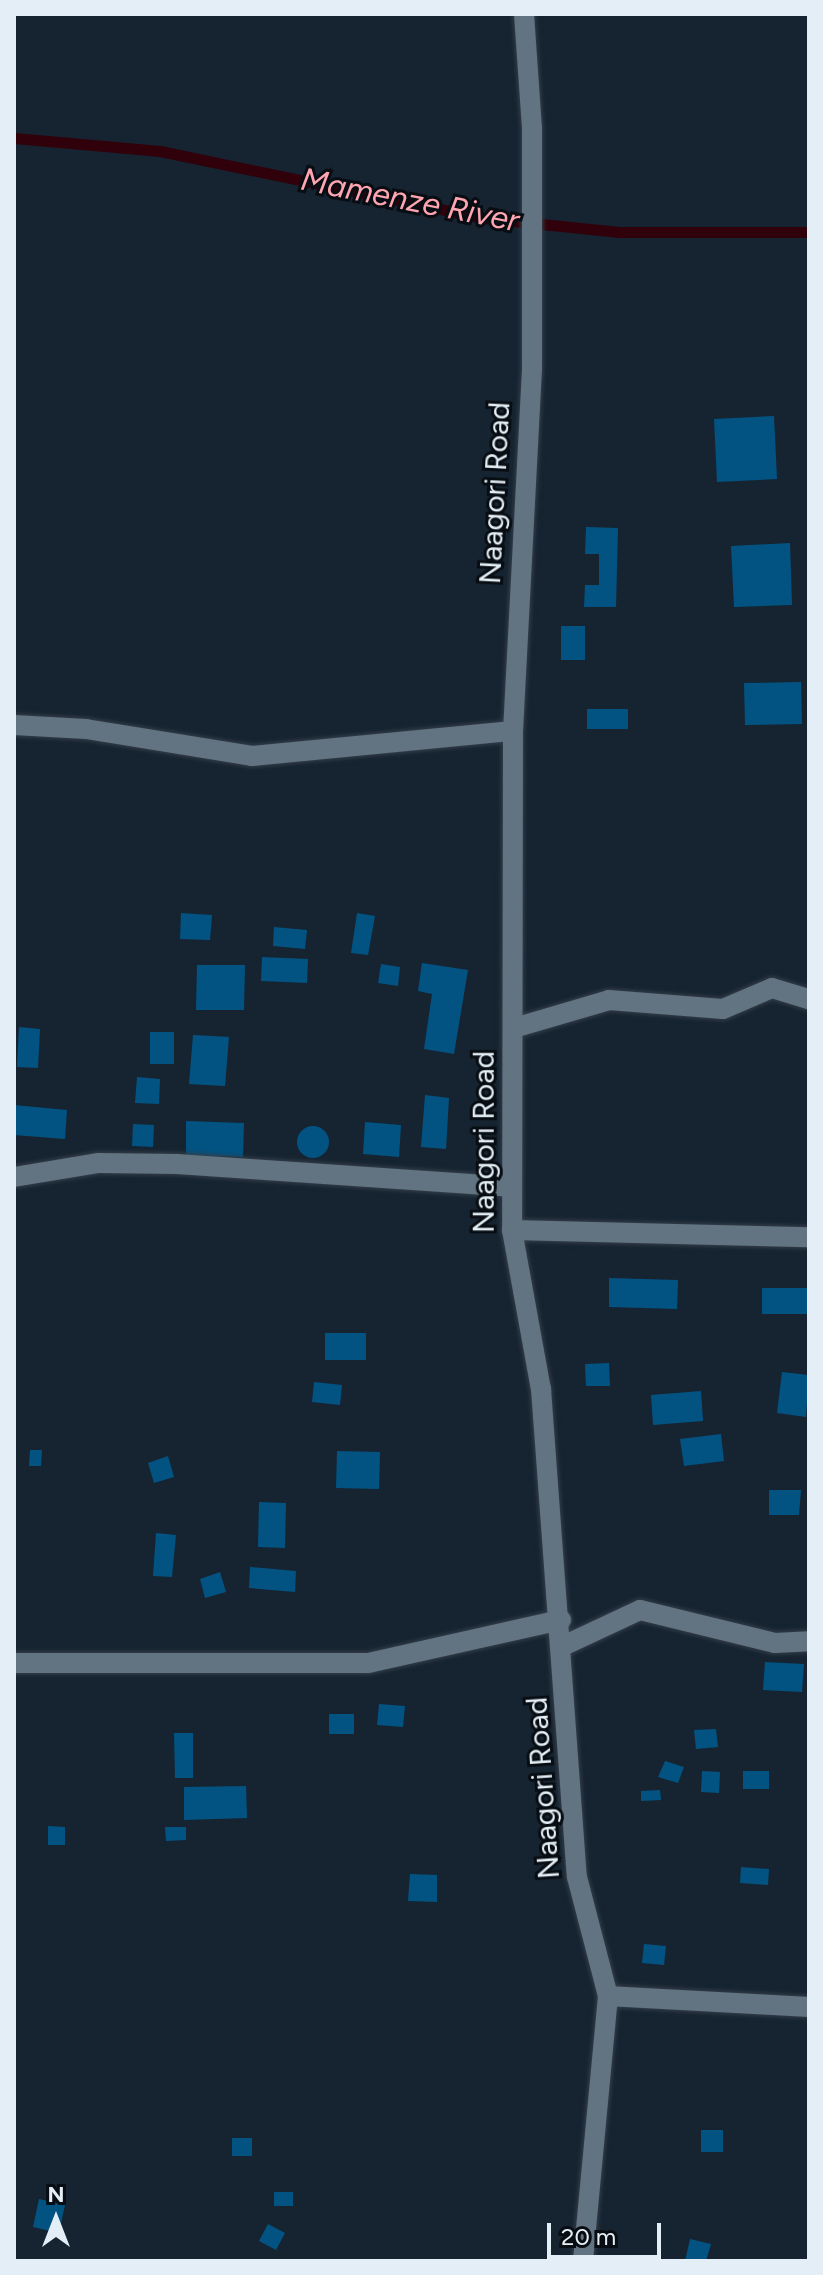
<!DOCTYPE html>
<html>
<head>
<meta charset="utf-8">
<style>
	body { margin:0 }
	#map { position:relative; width:823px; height:2275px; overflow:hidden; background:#162431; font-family:Figtree,sans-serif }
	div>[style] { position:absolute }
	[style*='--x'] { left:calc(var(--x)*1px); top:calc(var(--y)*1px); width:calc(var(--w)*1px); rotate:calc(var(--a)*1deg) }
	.stream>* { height:11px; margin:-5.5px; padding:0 5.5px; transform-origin:5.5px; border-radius:5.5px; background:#30000b }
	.building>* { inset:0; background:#035382 }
	.round { border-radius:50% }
	.roads { filter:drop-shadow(0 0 2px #343e49) drop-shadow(0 0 2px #343e49) }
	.minor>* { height:20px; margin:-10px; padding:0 10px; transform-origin:10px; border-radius:10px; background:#627381 }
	span { translate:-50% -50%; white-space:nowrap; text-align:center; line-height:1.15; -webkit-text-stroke:6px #070d12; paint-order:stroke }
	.street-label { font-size:30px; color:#e4eef6 }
	.water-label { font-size:32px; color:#ffa5b1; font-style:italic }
	.frame { position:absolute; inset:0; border:16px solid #e4eef6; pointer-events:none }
	.north { position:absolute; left:16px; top:2179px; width:80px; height:80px; -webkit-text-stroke:6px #070d12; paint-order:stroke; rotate:0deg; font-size:22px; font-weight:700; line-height:32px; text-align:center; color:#e4eef6 }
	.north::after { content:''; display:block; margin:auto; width:28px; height:36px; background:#e4eef6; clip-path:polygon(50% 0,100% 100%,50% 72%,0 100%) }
	.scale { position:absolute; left:547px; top:2223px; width:114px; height:36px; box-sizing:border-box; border:4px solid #e4eef6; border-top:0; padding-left:10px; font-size:24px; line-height:28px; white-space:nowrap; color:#e4eef6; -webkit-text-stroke:6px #070d12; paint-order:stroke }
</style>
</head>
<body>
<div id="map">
	<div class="stream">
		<i style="--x:14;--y:138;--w:147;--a:5.1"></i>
		<i style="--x:160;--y:151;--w:331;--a:11.7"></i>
		<i style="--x:484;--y:218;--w:136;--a:5.9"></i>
		<i style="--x:619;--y:232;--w:190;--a:0"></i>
	</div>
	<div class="building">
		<i style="clip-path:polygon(774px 416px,777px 479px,717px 482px,714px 419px)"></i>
		<i style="clip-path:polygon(586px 527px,618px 528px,616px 607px,584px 607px,585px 585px,599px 585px,599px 554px,585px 554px)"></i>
		<i style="clip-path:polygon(790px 543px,792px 605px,734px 607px,731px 546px)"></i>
		<i style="clip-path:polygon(561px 626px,585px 626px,585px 660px,561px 660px)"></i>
		<i style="clip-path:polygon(801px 682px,802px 724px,745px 725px,744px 683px)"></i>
		<i style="clip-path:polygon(587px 709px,628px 709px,628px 729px,587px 729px)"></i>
		<i style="clip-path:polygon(181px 913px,212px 915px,210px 940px,180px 939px)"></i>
		<i style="clip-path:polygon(357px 913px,375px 916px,368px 955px,351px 953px)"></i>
		<i style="clip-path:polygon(274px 927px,307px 930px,305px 949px,273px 946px)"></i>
		<i style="clip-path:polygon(262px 957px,308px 959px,307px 983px,261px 981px)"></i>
		<i style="clip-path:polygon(422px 963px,468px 970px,454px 1054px,424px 1049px,432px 994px,418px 991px)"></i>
		<i style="clip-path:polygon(381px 964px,400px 967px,398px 986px,378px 983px)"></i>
		<i style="clip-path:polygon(197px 965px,245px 965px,244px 1010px,196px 1010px)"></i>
		<i style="clip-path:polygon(19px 1027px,40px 1029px,38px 1068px,17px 1067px)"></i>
		<i style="clip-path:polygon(150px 1032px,174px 1032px,174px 1064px,150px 1064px)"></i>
		<i style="clip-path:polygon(193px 1035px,229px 1037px,225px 1086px,189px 1084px)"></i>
		<i style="clip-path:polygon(137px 1077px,160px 1079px,159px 1104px,135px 1103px)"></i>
		<i style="clip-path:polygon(425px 1095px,449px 1098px,446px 1149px,421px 1147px)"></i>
		<i style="clip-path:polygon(14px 1105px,67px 1110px,65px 1139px,14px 1135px)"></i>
		<i style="clip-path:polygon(186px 1121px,244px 1123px,243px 1157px,186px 1155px)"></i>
		<i style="clip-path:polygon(365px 1122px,401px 1125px,399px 1157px,363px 1154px)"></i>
		<i style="clip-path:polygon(133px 1124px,154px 1125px,153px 1147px,132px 1146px)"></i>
		<i class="round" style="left:297px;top:1126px;width:32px;height:32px"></i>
		<i style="clip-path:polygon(609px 1278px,678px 1280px,677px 1309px,609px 1307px)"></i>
		<i style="clip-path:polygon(762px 1288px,809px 1288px,809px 1314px,762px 1314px)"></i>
		<i style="clip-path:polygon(325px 1333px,366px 1333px,366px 1360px,325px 1360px)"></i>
		<i style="clip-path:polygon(609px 1363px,610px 1386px,586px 1386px,585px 1364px)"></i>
		<i style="clip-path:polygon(782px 1372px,809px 1375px,806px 1417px,777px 1413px)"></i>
		<i style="clip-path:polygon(314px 1382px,342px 1385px,340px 1405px,312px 1402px)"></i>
		<i style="clip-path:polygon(701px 1391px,703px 1421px,653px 1425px,651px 1395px)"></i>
		<i style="clip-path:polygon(721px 1434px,724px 1461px,684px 1466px,680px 1439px)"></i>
		<i style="clip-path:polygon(30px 1450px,42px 1450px,41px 1466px,29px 1466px)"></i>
		<i style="clip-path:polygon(337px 1451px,380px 1452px,379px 1489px,336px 1488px)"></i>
		<i style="clip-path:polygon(168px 1456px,174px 1477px,154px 1483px,148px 1463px)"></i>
		<i style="clip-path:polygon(769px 1490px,801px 1490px,799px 1515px,769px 1515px)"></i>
		<i style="clip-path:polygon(259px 1502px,286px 1503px,285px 1548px,258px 1547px)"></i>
		<i style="clip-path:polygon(156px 1533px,176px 1535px,172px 1577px,153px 1576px)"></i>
		<i style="clip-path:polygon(250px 1567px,296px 1571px,295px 1592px,249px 1588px)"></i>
		<i style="clip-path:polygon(220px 1572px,226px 1592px,205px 1598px,200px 1579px)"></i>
		<i style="clip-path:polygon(765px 1662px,804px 1664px,802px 1692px,763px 1690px)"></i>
		<i style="clip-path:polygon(379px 1704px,405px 1706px,403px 1727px,377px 1725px)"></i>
		<i style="clip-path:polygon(329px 1714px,354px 1714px,354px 1734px,329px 1734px)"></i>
		<i style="clip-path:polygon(716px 1729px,718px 1747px,696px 1749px,694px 1730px)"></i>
		<i style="clip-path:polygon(174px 1733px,193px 1733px,193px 1778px,175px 1778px)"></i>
		<i style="clip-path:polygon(665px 1761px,684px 1767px,678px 1783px,658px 1777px)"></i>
		<i style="clip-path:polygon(702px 1771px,720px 1772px,719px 1793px,701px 1792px)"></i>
		<i style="clip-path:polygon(743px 1771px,769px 1771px,769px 1789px,743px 1789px)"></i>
		<i style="clip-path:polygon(246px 1786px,247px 1818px,184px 1820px,184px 1787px)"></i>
		<i style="clip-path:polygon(660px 1790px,661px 1800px,641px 1801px,641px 1791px)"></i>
		<i style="clip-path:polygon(48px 1826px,65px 1827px,65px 1845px,48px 1845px)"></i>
		<i style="clip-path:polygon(165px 1827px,186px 1827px,186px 1840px,166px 1841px)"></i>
		<i style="clip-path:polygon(741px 1867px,769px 1869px,768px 1885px,740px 1883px)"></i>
		<i style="clip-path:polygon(410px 1874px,437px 1875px,437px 1902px,408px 1901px)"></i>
		<i style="clip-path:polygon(644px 1944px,666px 1946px,664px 1965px,642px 1963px)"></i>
		<i style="clip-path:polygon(701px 2130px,723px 2130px,723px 2152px,701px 2152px)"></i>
		<i style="clip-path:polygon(232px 2138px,252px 2138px,252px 2156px,232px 2156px)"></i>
		<i style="clip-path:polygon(274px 2192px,293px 2192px,293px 2206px,274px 2206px)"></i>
		<i style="clip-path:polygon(39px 2199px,65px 2205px,59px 2233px,33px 2227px)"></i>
		<i style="clip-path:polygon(268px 2224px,285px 2233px,276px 2250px,259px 2241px)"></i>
		<i style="clip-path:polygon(690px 2239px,711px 2244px,706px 2261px,685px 2261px)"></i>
	</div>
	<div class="roads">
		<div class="minor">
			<i style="--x:524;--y:14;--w:114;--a:86"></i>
			<i style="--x:532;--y:128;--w:241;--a:90"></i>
			<i style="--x:532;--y:369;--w:362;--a:93"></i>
			<i style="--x:513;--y:731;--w:499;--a:90.1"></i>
			<i style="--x:512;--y:1230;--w:162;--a:79.7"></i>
			<i style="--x:541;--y:1389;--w:489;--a:85.8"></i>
			<i style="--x:577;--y:1877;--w:123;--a:75.4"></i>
			<i style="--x:608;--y:1996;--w:266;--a:95.4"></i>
			<i style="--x:14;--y:725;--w:72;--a:3.2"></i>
			<i style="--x:86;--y:729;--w:168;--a:9.2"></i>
			<i style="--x:252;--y:756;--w:262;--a:-5.5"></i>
			<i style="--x:514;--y:1028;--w:99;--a:-16.4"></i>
			<i style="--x:609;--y:1000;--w:114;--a:4.5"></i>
			<i style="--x:723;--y:1009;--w:53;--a:-23.2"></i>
			<i style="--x:772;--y:988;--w:39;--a:17"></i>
			<i style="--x:14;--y:1177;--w:86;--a:-9.4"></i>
			<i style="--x:99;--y:1163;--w:78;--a:0.7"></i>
			<i style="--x:177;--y:1164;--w:335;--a:3.9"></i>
			<i style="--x:512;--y:1230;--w:297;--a:1.4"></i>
			<i style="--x:563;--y:1646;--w:85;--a:-25.1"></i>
			<i style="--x:640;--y:1610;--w:139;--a:13.7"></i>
			<i style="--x:775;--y:1643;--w:34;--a:-3"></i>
			<i style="--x:14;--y:1663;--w:354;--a:0"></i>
			<i style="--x:368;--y:1663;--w:198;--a:-12.6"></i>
			<i style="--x:608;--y:1996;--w:201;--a:3.1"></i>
		</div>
	</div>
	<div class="street-label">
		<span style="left:495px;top:493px;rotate:-87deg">Naagori Road</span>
		<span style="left:484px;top:1142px;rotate:-90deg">Naagori Road</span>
		<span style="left:543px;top:1788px;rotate:-94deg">Naagori Road</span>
	</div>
	<div class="water-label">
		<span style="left:410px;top:200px;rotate:11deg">Mamenze River</span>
	</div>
	<div class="frame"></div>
	<div class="north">N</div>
	<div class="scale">20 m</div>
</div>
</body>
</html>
